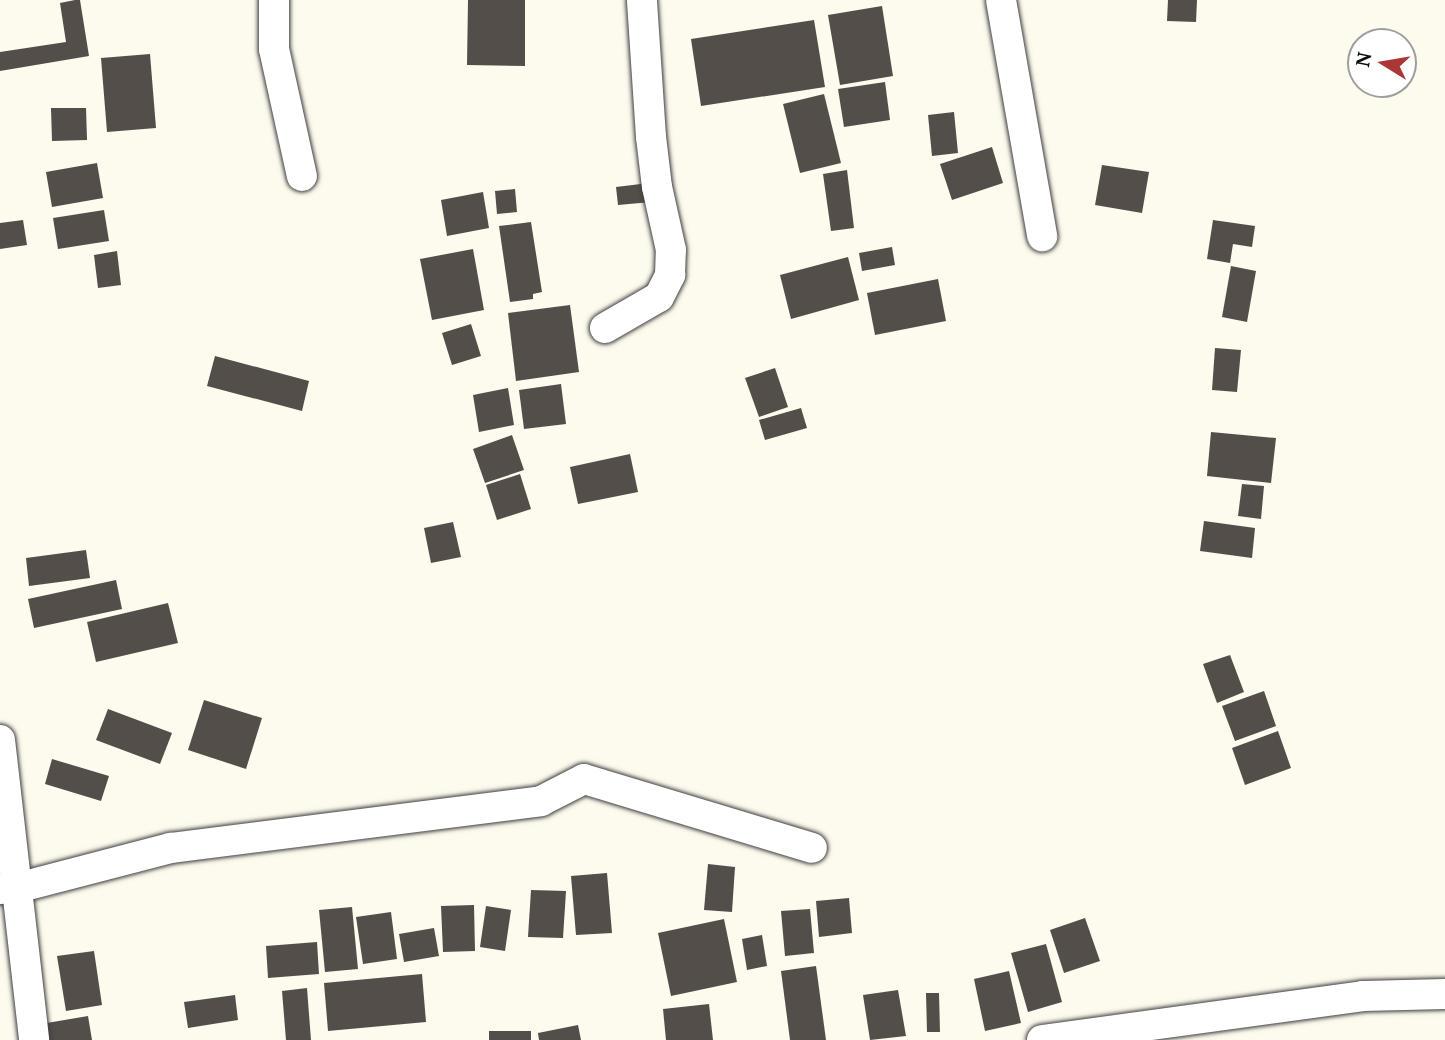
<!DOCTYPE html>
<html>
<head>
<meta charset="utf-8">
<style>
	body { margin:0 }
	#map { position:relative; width:1445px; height:1040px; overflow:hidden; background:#fdfaee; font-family:"PT Serif",serif }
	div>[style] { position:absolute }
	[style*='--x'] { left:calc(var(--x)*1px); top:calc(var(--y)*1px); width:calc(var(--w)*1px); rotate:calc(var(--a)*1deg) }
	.building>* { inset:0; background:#544e4a }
	.roads { filter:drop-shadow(0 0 2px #3f3f3f) drop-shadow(0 0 2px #3f3f3f) }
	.minor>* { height:30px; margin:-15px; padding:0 15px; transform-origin:15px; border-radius:15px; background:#fff }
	span { translate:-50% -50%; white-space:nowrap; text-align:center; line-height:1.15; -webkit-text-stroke:7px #fff; paint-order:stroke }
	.north { position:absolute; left:1347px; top:28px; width:70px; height:70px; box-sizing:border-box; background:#fff; border:2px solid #9e9e9e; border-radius:50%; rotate:281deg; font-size:19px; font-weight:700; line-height:28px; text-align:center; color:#0c0c0c }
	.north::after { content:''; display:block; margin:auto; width:24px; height:32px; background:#ab3636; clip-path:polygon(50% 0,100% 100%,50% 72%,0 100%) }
</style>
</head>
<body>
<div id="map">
	<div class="building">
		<i style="clip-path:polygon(75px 0,80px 0,89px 56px,0 71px,0 52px,66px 42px,60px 3px)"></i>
		<i style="clip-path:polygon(468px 0,525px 0,525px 66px,467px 65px)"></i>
		<i style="clip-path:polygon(1168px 0,1197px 0,1196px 22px,1167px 21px)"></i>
		<i style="clip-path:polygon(882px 6px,893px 76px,840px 85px,828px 15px)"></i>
		<i style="clip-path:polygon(814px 20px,825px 87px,701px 106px,691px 39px)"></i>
		<i style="clip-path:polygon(150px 54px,156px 128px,107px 132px,101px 58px)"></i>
		<i style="clip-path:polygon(885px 82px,890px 120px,844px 127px,838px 89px)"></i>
		<i style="clip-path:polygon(824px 94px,841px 163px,800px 173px,783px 104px)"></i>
		<i style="clip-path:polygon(51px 108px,86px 108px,87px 140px,52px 141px)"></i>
		<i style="clip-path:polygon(954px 112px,958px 153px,932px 156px,928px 115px)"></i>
		<i style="clip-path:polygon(992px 147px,1003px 183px,952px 200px,940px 164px)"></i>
		<i style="clip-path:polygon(97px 163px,103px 198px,52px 207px,46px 172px)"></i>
		<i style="clip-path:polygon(1102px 165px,1149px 172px,1142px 213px,1095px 205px)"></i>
		<i style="clip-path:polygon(847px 170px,854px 228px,831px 231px,823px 174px)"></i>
		<i style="clip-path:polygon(649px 183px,651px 202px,618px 205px,616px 187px)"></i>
		<i style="clip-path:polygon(515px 189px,517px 212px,497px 214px,495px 191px)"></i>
		<i style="clip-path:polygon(483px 192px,489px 228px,447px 236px,441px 200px)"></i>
		<i style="clip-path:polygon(104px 210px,109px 241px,58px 249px,53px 218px)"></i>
		<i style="clip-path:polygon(23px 220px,27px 245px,0 249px,0 223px)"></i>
		<i style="clip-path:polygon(1213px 220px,1255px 226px,1252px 247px,1233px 244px,1230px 263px,1207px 259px)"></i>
		<i style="clip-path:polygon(531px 222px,542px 292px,533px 294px,533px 299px,510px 302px,499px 226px)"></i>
		<i style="clip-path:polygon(892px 247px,895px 265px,862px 271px,859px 253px)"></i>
		<i style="clip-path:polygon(473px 249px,484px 310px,432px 320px,420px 259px)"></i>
		<i style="clip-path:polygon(117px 251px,121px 285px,98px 288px,94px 255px)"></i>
		<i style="clip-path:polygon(848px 257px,859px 300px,791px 319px,780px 275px)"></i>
		<i style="clip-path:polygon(1231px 266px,1256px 271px,1247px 322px,1222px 317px)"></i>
		<i style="clip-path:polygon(938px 279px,946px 321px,875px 335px,867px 293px)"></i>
		<i style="clip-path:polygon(570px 305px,579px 372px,516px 381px,508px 313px)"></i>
		<i style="clip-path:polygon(471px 324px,481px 356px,452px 365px,442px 333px)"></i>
		<i style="clip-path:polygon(1215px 348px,1241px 350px,1237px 392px,1212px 390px)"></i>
		<i style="clip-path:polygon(215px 356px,309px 381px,302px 411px,207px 386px)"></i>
		<i style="clip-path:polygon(775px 368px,788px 407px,759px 417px,745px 378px)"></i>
		<i style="clip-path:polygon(561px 384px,566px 424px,524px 429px,519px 390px)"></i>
		<i style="clip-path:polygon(508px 388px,514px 425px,479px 432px,473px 395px)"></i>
		<i style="clip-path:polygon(801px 408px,807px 428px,765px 440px,759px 420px)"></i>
		<i style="clip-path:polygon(1211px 432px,1276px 438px,1271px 483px,1207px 476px)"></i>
		<i style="clip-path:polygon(512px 435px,524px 470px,485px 483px,473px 449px)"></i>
		<i style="clip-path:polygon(630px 454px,638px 492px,578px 504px,570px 467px)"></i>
		<i style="clip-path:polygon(520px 474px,531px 509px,497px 520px,486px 485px)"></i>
		<i style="clip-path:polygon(1242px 484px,1264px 486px,1261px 519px,1238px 516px)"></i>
		<i style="clip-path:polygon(1204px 521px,1255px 528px,1252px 558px,1200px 551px)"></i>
		<i style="clip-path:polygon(453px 522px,461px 557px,431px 563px,424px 528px)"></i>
		<i style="clip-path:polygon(86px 550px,90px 578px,29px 586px,26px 558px)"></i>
		<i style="clip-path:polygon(116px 580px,122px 609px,34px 628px,28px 599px)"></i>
		<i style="clip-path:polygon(168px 603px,178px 643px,96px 662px,87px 622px)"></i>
		<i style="clip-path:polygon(1230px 655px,1244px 692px,1217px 703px,1203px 664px)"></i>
		<i style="clip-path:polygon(1264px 691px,1276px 726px,1235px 741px,1222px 706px)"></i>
		<i style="clip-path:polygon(204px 700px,262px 718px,246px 769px,188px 750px)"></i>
		<i style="clip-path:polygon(108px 709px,172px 733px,160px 764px,96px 740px)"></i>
		<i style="clip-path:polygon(1278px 731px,1291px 768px,1245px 785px,1232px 748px)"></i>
		<i style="clip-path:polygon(52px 759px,109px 776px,101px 801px,45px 784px)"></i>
		<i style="clip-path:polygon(708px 864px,735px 867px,732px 912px,704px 910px)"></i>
		<i style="clip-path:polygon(607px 873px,612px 933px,576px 935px,571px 876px)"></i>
		<i style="clip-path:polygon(531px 890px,566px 891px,563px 938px,528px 937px)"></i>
		<i style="clip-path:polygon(849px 898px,852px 933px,819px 937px,816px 901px)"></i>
		<i style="clip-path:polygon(474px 905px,475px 951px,443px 952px,441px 906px)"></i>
		<i style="clip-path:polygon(486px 906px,511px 910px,505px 951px,480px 947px)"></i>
		<i style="clip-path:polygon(352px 907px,358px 969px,325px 972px,319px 910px)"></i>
		<i style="clip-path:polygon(810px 909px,814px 953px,785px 956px,781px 911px)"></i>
		<i style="clip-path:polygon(391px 912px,397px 959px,363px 964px,356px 917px)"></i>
		<i style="clip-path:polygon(1085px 918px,1100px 961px,1064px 973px,1050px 930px)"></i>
		<i style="clip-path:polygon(724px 919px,737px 982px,671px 996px,658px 933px)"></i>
		<i style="clip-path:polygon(434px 928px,439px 956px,404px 962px,399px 934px)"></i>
		<i style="clip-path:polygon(762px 935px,767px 966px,747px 970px,742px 939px)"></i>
		<i style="clip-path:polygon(317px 942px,319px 974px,268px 978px,266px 946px)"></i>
		<i style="clip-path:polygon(1046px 944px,1062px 1002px,1028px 1012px,1011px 953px)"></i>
		<i style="clip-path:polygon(94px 951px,102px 1005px,66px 1011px,57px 956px)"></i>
		<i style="clip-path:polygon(816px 966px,826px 1040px,790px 1040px,781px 971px)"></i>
		<i style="clip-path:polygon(1009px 971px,1021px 1023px,985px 1031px,974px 979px)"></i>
		<i style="clip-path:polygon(422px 974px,426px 1022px,328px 1031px,324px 983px)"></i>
		<i style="clip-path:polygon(307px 988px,311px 1040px,286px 1040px,282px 991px)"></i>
		<i style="clip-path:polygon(898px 990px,906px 1036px,870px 1040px,863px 995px)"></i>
		<i style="clip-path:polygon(926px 993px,939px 993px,940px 1032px,927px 1032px)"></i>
		<i style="clip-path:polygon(235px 995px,238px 1020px,188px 1028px,184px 1002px)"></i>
		<i style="clip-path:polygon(709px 1004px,713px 1040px,666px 1040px,663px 1009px)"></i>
		<i style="clip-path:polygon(88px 1016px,92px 1040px,44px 1040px,41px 1024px)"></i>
		<i style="clip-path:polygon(578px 1025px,581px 1040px,539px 1040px,538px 1033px)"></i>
		<i style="clip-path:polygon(489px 1031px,531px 1031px,531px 1040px,489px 1040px)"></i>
	</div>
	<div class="roads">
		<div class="minor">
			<i style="--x:274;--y:0;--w:49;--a:90"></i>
			<i style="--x:274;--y:49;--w:130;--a:77.6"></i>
			<i style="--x:1001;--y:0;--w:240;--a:80.1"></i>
			<i style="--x:605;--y:328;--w:62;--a:-29.9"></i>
			<i style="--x:659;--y:297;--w:25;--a:-63"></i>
			<i style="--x:670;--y:275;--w:25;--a:-88"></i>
			<i style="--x:671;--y:250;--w:65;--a:-102.5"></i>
			<i style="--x:657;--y:187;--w:50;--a:-96.8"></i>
			<i style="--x:651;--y:137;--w:137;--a:-93.8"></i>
			<i style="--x:0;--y:740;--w:302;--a:83.5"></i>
			<i style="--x:0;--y:889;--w:17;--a:-3"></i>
			<i style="--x:17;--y:888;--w:159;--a:-14.6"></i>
			<i style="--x:171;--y:848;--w:373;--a:-7.2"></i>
			<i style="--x:541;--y:801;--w:48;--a:-27.1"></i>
			<i style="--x:584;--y:779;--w:238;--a:16.8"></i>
			<i style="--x:1042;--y:1040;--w:324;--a:-7.8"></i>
			<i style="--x:1363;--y:996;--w:82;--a:-1.4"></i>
		</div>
	</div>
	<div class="north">N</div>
</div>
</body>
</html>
